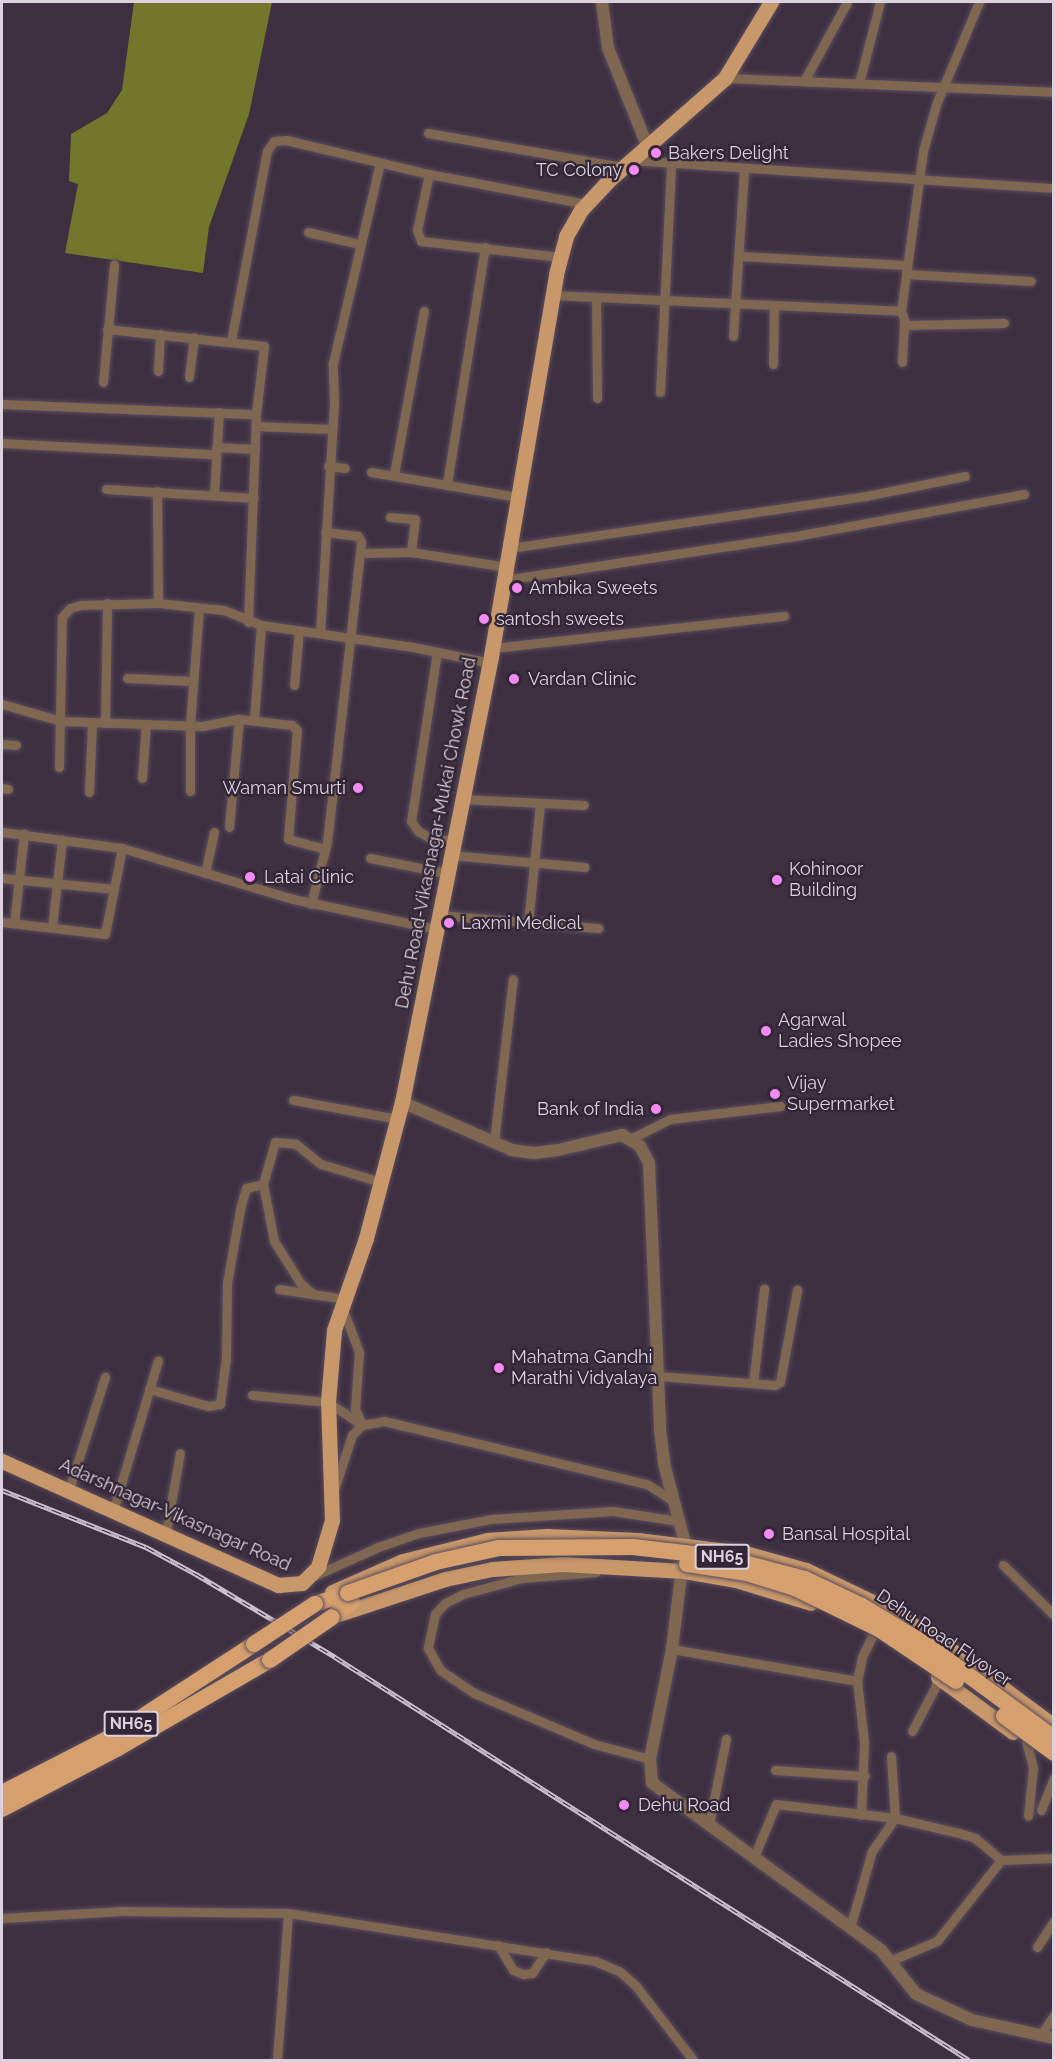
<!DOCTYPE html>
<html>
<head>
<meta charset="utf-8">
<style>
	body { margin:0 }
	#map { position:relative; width:1055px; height:2062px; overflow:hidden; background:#3e3041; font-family:Raleway,sans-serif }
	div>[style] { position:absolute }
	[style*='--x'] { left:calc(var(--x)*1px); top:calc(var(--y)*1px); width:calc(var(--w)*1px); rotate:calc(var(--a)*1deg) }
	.forest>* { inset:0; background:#72772b }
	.roads { filter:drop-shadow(0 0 2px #5a4d5d) drop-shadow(0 0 2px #5a4d5d) }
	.minor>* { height:9px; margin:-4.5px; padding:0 4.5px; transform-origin:4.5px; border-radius:4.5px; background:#7f6752 }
	.tertiary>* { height:12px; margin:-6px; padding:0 6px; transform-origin:6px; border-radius:6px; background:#7f6752 }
	.primary>* { height:15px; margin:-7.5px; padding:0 7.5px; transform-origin:7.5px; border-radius:7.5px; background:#c8976a }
	.trunk>* { height:16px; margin:-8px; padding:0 8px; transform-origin:8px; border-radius:8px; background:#d6a06e }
	.rail>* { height:5px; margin-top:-2.5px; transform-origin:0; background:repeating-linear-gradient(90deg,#332636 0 9px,#c9c0cb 0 18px); box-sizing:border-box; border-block:2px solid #c9c0cb }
	.bridges { filter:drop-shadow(0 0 2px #5a4d5d) drop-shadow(0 0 2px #5a4d5d) }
	.trunk-bridge>* { height:16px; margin:-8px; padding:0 8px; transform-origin:8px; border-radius:8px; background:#d6a06e }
	.dots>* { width:16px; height:16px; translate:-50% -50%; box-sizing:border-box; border:3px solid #332636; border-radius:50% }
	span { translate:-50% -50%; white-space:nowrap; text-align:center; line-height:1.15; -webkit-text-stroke:4.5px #332636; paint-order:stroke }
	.shield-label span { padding:2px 4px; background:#332636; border:2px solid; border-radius:4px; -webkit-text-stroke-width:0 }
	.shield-label { font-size:16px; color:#dbd2dd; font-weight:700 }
	.poi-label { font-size:18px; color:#dbd2dd }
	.left { translate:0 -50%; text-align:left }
	.right { translate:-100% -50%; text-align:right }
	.street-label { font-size:18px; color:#dbd2dd }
	.frame { position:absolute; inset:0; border:3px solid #dbd2dd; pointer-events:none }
</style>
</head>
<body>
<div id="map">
	<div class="forest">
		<i style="clip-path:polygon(134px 2px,272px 2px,249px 114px,209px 227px,203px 273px,65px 253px,78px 184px,69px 181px,71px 134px,107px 113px,122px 90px)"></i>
	</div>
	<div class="roads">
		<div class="minor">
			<i style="--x:979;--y:2;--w:112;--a:112.7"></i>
			<i style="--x:936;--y:105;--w:48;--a:105.8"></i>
			<i style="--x:923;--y:151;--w:162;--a:97.8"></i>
			<i style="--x:901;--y:311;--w:15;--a:70"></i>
			<i style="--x:906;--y:325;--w:98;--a:-1.2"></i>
			<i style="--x:725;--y:78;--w:329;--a:2.4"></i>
			<i style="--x:804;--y:81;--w:90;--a:-61.4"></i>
			<i style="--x:859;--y:83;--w:84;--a:-75.5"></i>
			<i style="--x:428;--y:133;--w:198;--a:9.9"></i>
			<i style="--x:630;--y:160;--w:420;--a:3.8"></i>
			<i style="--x:429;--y:174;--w:57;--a:102.1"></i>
			<i style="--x:417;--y:230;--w:12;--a:70"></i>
			<i style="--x:421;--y:241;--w:140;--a:6.6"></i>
			<i style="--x:308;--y:232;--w:52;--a:13.2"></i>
			<i style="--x:739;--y:256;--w:168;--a:3.1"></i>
			<i style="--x:906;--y:274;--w:125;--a:3.2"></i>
			<i style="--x:552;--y:295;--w:349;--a:2.6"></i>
			<i style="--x:596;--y:297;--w:101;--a:89.4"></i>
			<i style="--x:107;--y:329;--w:158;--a:6.2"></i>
			<i style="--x:264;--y:346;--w:68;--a:96.7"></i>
			<i style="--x:256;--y:414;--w:208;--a:92.2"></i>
			<i style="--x:733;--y:336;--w:165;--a:-86.2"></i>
			<i style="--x:231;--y:341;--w:193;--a:-79.3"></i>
			<i style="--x:267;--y:151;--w:12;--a:-55"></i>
			<i style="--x:274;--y:141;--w:12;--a:-5"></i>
			<i style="--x:286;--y:140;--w:147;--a:13.4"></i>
			<i style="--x:429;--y:174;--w:161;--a:10.8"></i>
			<i style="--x:902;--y:362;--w:40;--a:-87.1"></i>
			<i style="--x:773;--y:364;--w:59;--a:-89"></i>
			<i style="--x:158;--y:371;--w:37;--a:-87"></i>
			<i style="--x:189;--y:377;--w:40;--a:-82.9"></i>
			<i style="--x:103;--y:382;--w:118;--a:-84.6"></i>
			<i style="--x:660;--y:392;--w:228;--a:-87.2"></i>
			<i style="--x:2;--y:404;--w:254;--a:2.3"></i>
			<i style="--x:256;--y:426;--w:75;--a:2.3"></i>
			<i style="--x:2;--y:443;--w:213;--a:3"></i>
			<i style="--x:216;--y:447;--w:39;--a:3"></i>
			<i style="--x:328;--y:466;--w:17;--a:7"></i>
			<i style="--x:371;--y:472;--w:148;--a:9.7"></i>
			<i style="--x:394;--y:474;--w:166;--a:-79.6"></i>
			<i style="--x:447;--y:484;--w:240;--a:-80.9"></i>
			<i style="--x:106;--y:489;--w:148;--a:3.5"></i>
			<i style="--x:157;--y:491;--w:112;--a:89.5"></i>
			<i style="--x:214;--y:495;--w:83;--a:-86.6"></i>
			<i style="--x:390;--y:517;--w:25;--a:5"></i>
			<i style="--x:415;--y:519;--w:33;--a:97"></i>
			<i style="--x:510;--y:548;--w:360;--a:-8.3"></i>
			<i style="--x:866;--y:496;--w:101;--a:-11.4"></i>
			<i style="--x:367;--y:553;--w:44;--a:-1.3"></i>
			<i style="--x:411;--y:552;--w:97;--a:8.9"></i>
			<i style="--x:504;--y:580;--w:289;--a:-8.6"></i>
			<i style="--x:790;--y:537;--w:238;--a:-10.4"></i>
			<i style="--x:320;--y:633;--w:232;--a:-86.5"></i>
			<i style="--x:334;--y:401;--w:38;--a:-92"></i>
			<i style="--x:333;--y:363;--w:206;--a:-76.8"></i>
			<i style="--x:493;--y:648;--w:293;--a:-6.3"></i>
			<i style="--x:437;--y:652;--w:171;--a:98.7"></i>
			<i style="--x:411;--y:821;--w:12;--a:55"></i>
			<i style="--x:418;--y:831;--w:14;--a:30"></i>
			<i style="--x:430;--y:838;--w:23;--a:7"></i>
			<i style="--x:127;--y:678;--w:66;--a:2.6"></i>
			<i style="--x:294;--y:685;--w:55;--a:-84.8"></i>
			<i style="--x:2;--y:704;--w:61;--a:16.1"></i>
			<i style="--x:61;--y:721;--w:141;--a:2"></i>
			<i style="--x:202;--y:726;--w:38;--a:-11"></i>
			<i style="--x:239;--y:719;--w:53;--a:6.5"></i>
			<i style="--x:292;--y:725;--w:7;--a:45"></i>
			<i style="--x:297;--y:730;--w:109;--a:94.7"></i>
			<i style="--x:288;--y:839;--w:38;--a:15"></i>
			<i style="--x:254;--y:720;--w:95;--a:-85.8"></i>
			<i style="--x:105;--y:723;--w:120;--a:-89"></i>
			<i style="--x:2;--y:744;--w:14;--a:4"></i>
			<i style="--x:59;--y:767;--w:150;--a:-88.9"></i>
			<i style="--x:62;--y:617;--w:12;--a:-48"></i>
			<i style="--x:70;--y:608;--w:11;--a:-15"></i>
			<i style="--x:81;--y:605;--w:77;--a:-1.5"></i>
			<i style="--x:158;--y:603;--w:66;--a:6.1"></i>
			<i style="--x:224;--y:610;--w:40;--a:22"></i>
			<i style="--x:261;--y:625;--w:154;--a:8.2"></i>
			<i style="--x:413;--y:647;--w:79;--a:11.7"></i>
			<i style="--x:142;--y:778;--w:54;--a:-85.8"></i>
			<i style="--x:2;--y:788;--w:6;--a:9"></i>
			<i style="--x:190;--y:791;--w:66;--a:-90"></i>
			<i style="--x:190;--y:725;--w:117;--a:-85.6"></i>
			<i style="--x:89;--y:792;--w:70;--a:-87.5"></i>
			<i style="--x:462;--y:799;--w:122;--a:2.8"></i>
			<i style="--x:229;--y:827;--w:108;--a:-84.7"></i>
			<i style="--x:2;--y:832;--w:121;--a:7.6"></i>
			<i style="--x:122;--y:848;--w:178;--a:16.6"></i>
			<i style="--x:293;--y:899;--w:146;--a:11.8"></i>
			<i style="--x:450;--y:855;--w:135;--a:5.1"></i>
			<i style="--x:370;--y:858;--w:77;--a:11.2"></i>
			<i style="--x:205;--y:873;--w:42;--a:-77.6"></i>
			<i style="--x:2;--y:878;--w:113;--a:5.6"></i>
			<i style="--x:311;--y:904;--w:64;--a:-75.5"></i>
			<i style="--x:327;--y:842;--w:302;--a:-83.5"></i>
			<i style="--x:361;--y:542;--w:7;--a:-117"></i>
			<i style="--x:358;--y:536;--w:33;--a:-173"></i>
			<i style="--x:439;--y:915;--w:160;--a:4.7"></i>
			<i style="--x:2;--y:922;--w:104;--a:6.6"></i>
			<i style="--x:105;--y:934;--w:88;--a:-78.8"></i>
			<i style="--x:14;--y:923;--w:90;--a:-83.6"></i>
			<i style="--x:528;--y:924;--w:121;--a:-84.3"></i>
			<i style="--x:52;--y:927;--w:88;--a:-83.4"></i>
			<i style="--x:293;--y:1100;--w:107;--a:10.3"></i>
			<i style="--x:632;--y:1138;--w:42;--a:-26.6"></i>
			<i style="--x:670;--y:1119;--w:111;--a:-6.7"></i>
			<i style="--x:494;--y:1142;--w:164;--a:-83.4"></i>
			<i style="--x:263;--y:1184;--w:58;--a:79.1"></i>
			<i style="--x:274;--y:1241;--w:51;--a:57.9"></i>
			<i style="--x:301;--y:1284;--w:16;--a:40"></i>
			<i style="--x:279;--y:1289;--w:67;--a:8.6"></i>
			<i style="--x:342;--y:1307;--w:48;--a:69.3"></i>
			<i style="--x:359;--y:1352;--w:57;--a:94"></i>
			<i style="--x:355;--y:1409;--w:17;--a:66"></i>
			<i style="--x:658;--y:1376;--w:117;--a:4.4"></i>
			<i style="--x:775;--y:1385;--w:6;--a:-31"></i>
			<i style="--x:780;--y:1382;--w:94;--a:-79.5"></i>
			<i style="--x:753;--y:1383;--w:95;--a:-83.3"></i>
			<i style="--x:149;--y:1389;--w:61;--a:16.1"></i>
			<i style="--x:208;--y:1406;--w:12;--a:-9"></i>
			<i style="--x:220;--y:1404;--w:46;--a:-82.6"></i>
			<i style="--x:226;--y:1358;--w:75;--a:-89.2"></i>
			<i style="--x:227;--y:1283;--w:75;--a:-80"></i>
			<i style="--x:240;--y:1209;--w:22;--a:-74"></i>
			<i style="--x:246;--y:1188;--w:17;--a:-13"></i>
			<i style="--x:263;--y:1184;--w:44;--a:-74.1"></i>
			<i style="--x:275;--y:1142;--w:21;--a:5"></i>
			<i style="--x:296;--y:1144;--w:32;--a:39"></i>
			<i style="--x:321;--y:1164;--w:63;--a:16.7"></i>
			<i style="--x:252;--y:1395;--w:76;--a:5.3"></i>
			<i style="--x:328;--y:1402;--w:41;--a:34.1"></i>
			<i style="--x:335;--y:1487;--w:55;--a:-71.9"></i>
			<i style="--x:352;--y:1435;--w:14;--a:-45"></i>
			<i style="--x:362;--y:1425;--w:22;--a:-10"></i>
			<i style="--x:384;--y:1421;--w:270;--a:13.5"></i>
			<i style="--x:647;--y:1484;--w:30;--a:33"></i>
			<i style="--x:69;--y:1489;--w:118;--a:-72.2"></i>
			<i style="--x:114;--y:1508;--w:154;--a:-73.4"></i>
			<i style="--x:166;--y:1532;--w:80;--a:-80"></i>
			<i style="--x:1003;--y:1565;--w:71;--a:44.4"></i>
			<i style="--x:596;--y:1572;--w:74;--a:175.4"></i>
			<i style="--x:522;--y:1578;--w:61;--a:164.8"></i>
			<i style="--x:463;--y:1594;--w:20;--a:153"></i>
			<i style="--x:445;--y:1603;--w:15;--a:132"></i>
			<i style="--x:435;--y:1614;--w:35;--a:102"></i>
			<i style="--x:428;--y:1648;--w:25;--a:61"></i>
			<i style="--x:440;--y:1670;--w:41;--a:34.1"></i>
			<i style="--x:474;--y:1693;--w:130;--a:23"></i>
			<i style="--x:594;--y:1744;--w:58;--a:15"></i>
			<i style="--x:314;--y:1576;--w:70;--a:-24.4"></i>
			<i style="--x:378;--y:1547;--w:43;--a:-18.9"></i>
			<i style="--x:419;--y:1533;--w:73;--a:-11"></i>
			<i style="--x:491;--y:1519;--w:122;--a:-3.8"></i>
			<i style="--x:613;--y:1511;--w:66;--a:8.7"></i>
			<i style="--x:672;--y:1649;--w:188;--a:9.8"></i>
			<i style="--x:912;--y:1731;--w:60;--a:-62.2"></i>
			<i style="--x:1026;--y:1741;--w:28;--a:75"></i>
			<i style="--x:1033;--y:1768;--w:48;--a:95.9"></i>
			<i style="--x:775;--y:1770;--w:90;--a:3.8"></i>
			<i style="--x:1041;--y:1810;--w:35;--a:-68"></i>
			<i style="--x:861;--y:1815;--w:73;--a:-87.6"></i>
			<i style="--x:864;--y:1742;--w:61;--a:-96.5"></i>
			<i style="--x:857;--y:1681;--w:25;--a:-78"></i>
			<i style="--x:862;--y:1657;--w:25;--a:-64"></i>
			<i style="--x:709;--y:1824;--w:87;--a:-78.7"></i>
			<i style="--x:754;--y:1857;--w:57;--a:-67.5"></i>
			<i style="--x:776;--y:1804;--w:120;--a:6.7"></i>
			<i style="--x:895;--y:1818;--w:66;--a:13.2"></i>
			<i style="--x:959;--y:1833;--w:17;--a:17"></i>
			<i style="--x:975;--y:1838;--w:34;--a:40"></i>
			<i style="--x:2;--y:1918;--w:121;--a:-3.3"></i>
			<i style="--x:123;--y:1911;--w:165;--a:0.7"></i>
			<i style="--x:288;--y:1913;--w:311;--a:8.9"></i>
			<i style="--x:595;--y:1961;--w:26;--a:23"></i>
			<i style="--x:619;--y:1971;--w:23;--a:41"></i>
			<i style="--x:636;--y:1986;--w:93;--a:52.4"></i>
			<i style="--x:850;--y:1928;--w:80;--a:-74.1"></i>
			<i style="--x:872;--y:1851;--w:40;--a:-55.1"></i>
			<i style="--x:895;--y:1818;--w:62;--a:-93.7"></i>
			<i style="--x:498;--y:1945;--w:29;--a:59"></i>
			<i style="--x:513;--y:1970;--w:11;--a:22"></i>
			<i style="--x:523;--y:1974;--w:9;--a:-6"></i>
			<i style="--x:532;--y:1973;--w:25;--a:-56"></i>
			<i style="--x:1037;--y:1947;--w:31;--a:-57"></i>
			<i style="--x:892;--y:1960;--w:49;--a:-22.9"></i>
			<i style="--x:937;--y:1941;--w:103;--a:-51.7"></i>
			<i style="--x:1001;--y:1860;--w:53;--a:-2.2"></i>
			<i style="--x:1040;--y:2036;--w:25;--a:-56"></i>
			<i style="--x:277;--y:2060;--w:147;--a:-85.7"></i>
		</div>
		<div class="tertiary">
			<i style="--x:602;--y:2;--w:46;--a:82.6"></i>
			<i style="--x:608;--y:48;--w:105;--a:68.1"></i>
			<i style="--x:402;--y:1102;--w:120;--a:23.6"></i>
			<i style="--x:512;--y:1150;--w:22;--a:8"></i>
			<i style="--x:534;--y:1153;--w:24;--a:-7"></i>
			<i style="--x:558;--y:1150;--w:66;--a:-13.2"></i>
			<i style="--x:622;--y:1135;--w:21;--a:31"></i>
			<i style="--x:640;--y:1146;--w:19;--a:62"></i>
			<i style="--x:649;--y:1163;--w:266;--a:87.6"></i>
			<i style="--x:660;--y:1429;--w:35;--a:83"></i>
			<i style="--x:664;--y:1464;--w:82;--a:75.1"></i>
			<i style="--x:685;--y:1543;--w:107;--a:97"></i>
			<i style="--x:672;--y:1649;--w:112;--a:101.3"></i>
			<i style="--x:650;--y:1759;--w:24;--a:85"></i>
			<i style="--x:652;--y:1783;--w:283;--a:36.1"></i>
			<i style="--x:881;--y:1950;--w:56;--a:51.5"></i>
			<i style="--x:916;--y:1994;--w:62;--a:24.9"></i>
			<i style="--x:972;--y:2020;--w:84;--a:12.4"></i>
		</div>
		<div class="primary">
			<i style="--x:2;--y:1461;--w:303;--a:24.2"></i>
			<i style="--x:278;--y:1585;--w:24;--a:-5"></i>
			<i style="--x:302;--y:1583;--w:23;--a:-45"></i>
			<i style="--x:318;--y:1567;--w:49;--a:-73.4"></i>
			<i style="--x:332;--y:1520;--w:118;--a:-91.9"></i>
			<i style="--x:328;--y:1402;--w:72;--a:-85.2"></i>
			<i style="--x:334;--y:1330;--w:97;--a:-70.8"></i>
			<i style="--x:366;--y:1238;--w:141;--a:-75.2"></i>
			<i style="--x:402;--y:1102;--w:455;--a:-78.7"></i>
			<i style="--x:491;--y:656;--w:387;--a:-80.3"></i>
			<i style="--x:556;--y:274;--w:39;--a:-75"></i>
			<i style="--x:566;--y:236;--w:30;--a:-60"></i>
			<i style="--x:581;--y:210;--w:42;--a:-46.9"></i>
			<i style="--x:610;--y:179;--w:153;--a:-41.3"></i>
			<i style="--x:725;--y:78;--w:89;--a:-58.8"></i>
			<i style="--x:332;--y:1592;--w:77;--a:-23.6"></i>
			<i style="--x:403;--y:1561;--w:87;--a:-14"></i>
			<i style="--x:487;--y:1540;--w:60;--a:-3.8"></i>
			<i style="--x:547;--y:1536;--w:90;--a:2.5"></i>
			<i style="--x:637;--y:1540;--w:109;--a:6.9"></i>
			<i style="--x:745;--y:1553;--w:63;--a:15.6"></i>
			<i style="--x:806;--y:1570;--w:90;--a:25.7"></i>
			<i style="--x:887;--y:1609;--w:61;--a:31.6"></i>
			<i style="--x:939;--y:1641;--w:143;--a:36.5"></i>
			<i style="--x:339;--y:1614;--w:112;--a:-18.3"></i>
			<i style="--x:445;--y:1579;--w:48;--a:-12"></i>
			<i style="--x:492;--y:1569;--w:71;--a:-4"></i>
			<i style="--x:563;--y:1564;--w:121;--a:3.3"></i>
			<i style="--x:684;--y:1571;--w:53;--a:9.8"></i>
			<i style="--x:736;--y:1580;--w:78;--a:17"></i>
			<i style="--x:938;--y:1677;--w:93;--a:36.3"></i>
		</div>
		<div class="trunk">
			<i style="--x:315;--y:1604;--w:35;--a:-18"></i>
			<i style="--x:332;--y:1617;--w:25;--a:-37"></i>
			<i style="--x:2;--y:1793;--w:123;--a:-27.2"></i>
			<i style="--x:111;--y:1737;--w:171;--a:-33"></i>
			<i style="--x:2;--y:1809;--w:131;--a:-27.7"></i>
			<i style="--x:118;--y:1748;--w:176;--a:-30.1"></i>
		</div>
	</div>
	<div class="rail">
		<i style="--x:2;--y:1490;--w:155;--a:21.6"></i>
		<i style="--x:146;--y:1547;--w:57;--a:28.4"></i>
		<i style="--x:196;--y:1574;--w:162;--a:30.8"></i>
		<i style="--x:335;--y:1657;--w:751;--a:32.44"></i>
	</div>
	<div class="bridges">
		<div class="trunk-bridge">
			<i style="--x:687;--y:1564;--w:61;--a:8.5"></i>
			<i style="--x:747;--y:1573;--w:50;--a:17.4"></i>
			<i style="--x:795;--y:1588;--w:93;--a:26"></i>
			<i style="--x:879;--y:1629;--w:93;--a:34"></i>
			<i style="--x:348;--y:1593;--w:93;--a:-19.4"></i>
			<i style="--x:436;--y:1562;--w:65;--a:-12.5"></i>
			<i style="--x:499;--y:1548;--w:134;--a:-0.4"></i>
			<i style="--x:633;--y:1547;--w:89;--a:6.5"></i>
			<i style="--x:721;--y:1557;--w:87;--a:14.7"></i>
			<i style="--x:805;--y:1579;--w:63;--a:25.3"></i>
			<i style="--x:862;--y:1606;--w:79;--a:31.1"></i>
			<i style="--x:930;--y:1647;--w:154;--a:36.3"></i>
			<i style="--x:254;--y:1644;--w:73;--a:-33.3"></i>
			<i style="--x:270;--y:1660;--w:75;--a:-34.7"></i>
			<i style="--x:1004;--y:1716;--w:62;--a:36.5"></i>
		</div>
	</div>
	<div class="dots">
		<i style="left:656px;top:153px;background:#f28af3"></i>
		<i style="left:634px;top:170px;background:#f28af3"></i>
		<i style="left:517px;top:588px;background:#f28af3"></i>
		<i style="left:484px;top:619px;background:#f28af3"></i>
		<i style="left:514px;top:679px;background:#f28af3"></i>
		<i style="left:358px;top:788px;background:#f28af3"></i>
		<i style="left:250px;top:877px;background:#f28af3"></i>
		<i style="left:777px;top:880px;background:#f28af3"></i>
		<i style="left:449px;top:923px;background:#f28af3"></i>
		<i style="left:766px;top:1031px;background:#f28af3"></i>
		<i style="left:775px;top:1094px;background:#f28af3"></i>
		<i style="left:656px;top:1109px;background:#f28af3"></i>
		<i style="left:499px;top:1368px;background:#f28af3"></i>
		<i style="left:769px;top:1534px;background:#f28af3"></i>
		<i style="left:624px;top:1805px;background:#f28af3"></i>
	</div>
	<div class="shield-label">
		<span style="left:722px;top:1557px">NH65</span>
		<span style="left:131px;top:1724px">NH65</span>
	</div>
	<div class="poi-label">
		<span class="left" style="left:668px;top:153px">Bakers Delight</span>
		<span class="right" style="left:622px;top:170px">TC Colony</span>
		<span class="left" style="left:529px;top:588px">Ambika Sweets</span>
		<span class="left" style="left:496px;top:619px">santosh sweets</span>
		<span class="left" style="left:528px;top:679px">Vardan Clinic</span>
		<span class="right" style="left:346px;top:788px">Waman Smurti</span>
		<span class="left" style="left:789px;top:880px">Kohinoor<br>Building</span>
		<span class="left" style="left:264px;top:877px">Latai Clinic</span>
		<span class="left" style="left:461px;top:923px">Laxmi Medical</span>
		<span class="left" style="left:778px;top:1031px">Agarwal<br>Ladies Shopee</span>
		<span class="left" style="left:787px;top:1094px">Vijay<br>Supermarket</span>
		<span class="right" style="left:644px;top:1109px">Bank of India</span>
		<span class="left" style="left:511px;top:1368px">Mahatma Gandhi<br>Marathi Vidyalaya</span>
		<span class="left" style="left:782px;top:1534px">Bansal Hospital</span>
		<span class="left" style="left:638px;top:1805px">Dehu Road</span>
	</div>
	<div class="street-label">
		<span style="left:436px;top:833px;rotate:-79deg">Dehu Road-Vikasnagar-Mukai Chowk Road</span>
		<span style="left:175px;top:1515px;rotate:24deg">Adarshnagar-Vikasnagar Road</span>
		<span style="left:944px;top:1638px;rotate:34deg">Dehu Road Flyover</span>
	</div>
	<div class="frame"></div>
</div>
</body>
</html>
